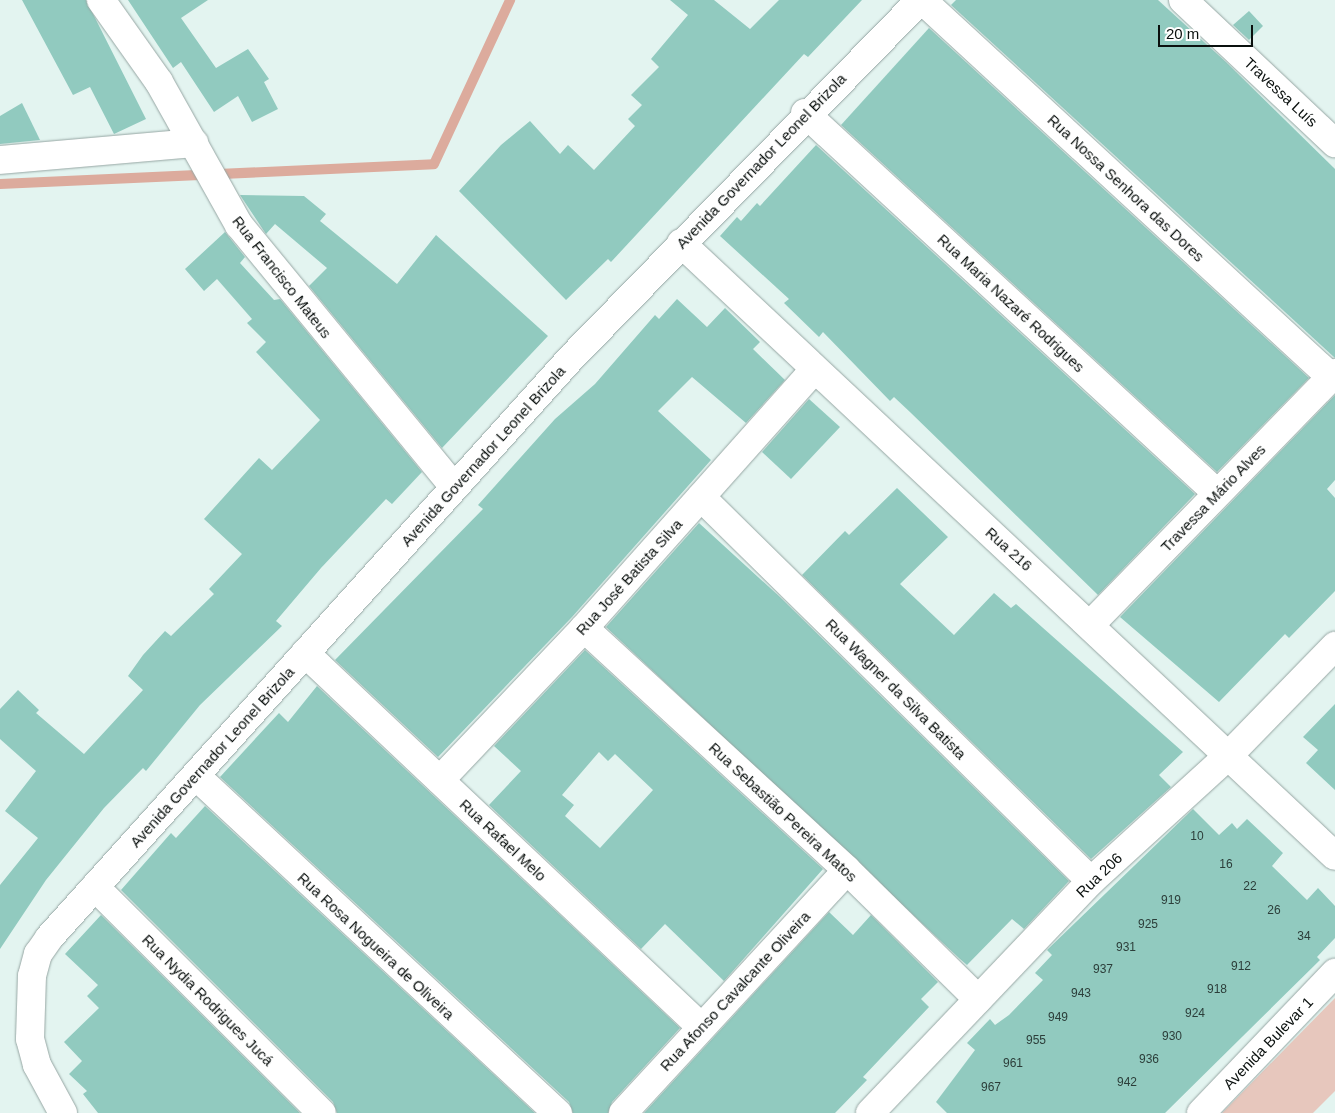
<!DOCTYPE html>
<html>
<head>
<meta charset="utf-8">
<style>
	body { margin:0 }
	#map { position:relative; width:1335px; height:1113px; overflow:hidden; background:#e3f4f0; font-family:Helvetica,sans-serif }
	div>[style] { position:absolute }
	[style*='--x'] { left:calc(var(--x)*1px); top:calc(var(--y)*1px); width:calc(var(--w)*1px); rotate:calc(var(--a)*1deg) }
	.green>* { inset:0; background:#e7c7bd }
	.stream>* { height:10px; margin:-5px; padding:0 5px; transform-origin:5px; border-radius:5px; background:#dcab9d }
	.building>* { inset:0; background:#91cabf }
	.roads { filter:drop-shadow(0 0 1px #96a6a3) drop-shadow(0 0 1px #96a6a3) }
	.minor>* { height:28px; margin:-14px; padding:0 14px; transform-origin:14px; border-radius:14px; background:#fff }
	span { translate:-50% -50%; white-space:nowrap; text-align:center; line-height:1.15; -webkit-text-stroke:4px #fff; paint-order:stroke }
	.number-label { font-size:12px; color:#2c3e3a }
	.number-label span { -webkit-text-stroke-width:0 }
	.street-label { font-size:15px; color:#0a100e }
	.scale { position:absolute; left:1158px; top:25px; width:95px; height:22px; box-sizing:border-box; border:2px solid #0a100e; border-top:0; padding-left:6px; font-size:15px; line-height:18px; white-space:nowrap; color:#0a100e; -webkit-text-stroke:4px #fff; paint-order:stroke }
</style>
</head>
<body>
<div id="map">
	<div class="green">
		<i style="clip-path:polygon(1335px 998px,1335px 1091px,1313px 1113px,1222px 1113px)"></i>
	</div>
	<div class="stream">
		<i style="--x:0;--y:184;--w:434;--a:-2.6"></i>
		<i style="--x:434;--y:164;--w:181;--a:-65.1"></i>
	</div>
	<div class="building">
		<i style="clip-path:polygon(22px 0,86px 0,146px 119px,114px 134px,90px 87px,73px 95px)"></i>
		<i style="clip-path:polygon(128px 0,208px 0,181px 18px,216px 68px,248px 49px,269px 79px,264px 82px,278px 109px,252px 122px,238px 96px,214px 112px,181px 62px,173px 68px)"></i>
		<i style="clip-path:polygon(670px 0,714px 0,750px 29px,779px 0,862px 0,808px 57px,804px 54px,611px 262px,608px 259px,566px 300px,459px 191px,501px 145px,530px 121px,560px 154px,568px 145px,594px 170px,635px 126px,628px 119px,642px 105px,631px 95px,659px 67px,651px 59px,688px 15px)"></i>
		<i style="clip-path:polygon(956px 0,1158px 0,1226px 62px,1335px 169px,1335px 358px,951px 5px)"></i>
		<i style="clip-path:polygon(1249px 11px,1263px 26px,1249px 40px,1233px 25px)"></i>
		<i style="clip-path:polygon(929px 28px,1309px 378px,1217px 472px,841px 125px)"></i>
		<i style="clip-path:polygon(22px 103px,40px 140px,0 144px,0 116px)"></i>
		<i style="clip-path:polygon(816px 145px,1195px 494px,1098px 595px,911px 413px,894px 397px,890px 401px,823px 332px,819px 337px,784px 303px,789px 299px,720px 236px,737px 217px,741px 221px,757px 203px,760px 206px)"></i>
		<i style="clip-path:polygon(240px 195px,304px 196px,326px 214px,320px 221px,397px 284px,436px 235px,548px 336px,442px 448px,309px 286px,327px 268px,275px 224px,266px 234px)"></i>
		<i style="clip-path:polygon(225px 232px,245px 257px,240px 263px,274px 300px,280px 299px,422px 472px,392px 504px,386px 499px,321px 568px,276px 621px,282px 626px,200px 705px,146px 771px,143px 768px,104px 808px,46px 880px,0 949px,0 885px,38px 838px,5px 811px,36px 771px,0 739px,0 709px,18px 690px,39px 710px,36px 713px,84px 754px,143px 690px,128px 676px,143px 655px,165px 631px,171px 636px,214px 594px,209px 589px,242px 554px,204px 519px,259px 458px,272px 470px,320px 420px,256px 352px,266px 342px,247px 323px,252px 319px,217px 279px,204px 291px,185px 269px)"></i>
		<i style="clip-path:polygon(677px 299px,707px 327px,725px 308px,760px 342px,753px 349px,785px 380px,746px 423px,692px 377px,658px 411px,711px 460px,572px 617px,438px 757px,335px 660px,483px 509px,478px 505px,555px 419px,595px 384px,655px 315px,659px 319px)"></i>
		<i style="clip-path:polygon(1335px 395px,1335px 480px,1327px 489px,1335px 498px,1335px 591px,1289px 638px,1285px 634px,1219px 702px,1120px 617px)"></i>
		<i style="clip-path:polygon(809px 399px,840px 427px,791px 479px,762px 452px)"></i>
		<i style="clip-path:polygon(897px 488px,948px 537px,900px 584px,954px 635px,994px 593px,1011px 608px,1016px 604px,1183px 752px,1159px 775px,1171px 787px,1091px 859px,802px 575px,845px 531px,849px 535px)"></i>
		<i style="clip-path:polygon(699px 523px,780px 597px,1069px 881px,1024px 929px,1012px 919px,967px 965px,960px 959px,606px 627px)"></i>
		<i style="clip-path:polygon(evenodd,585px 650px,823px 869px,724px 981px,665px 924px,641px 949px,489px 805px,521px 771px,494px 746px,585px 650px,599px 752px,608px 761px,615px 754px,653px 790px,600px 848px,565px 816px,574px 805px,562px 795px,599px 752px)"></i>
		<i style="clip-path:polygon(317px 686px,680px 1028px,612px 1102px,608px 1113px,573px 1113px,569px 1102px,220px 777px,279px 713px,288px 722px)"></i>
		<i style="clip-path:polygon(1335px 704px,1335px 790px,1306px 763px,1318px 750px,1303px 737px)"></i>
		<i style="clip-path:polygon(205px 806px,535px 1113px,337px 1113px,333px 1102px,121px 890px,171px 833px,176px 838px)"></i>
		<i style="clip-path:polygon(1193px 809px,1219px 835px,1232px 823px,1237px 829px,1247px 819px,1283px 853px,1272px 866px,1307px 900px,1318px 888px,1335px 906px,1335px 938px,1317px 957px,1320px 960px,1165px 1113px,947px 1113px,936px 1102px,975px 1050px,967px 1043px,990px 1019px,995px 1025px,1009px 1015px,1043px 980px,1035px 973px,1052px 955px,1047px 950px)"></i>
		<i style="clip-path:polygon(829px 912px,853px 935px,871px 915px,938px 982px,921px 999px,929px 1007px,863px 1077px,867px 1080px,835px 1113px,644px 1113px)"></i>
		<i style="clip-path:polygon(101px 915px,300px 1113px,98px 1113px,83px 1094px,87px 1091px,69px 1074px,82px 1061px,64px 1042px,99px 1008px,87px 996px,98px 985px,65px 954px)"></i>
	</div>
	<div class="roads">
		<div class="minor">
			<i style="--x:101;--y:0;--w:100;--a:54.7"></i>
			<i style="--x:159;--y:82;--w:164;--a:60.8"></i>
			<i style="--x:239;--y:225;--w:339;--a:50.6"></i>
			<i style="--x:922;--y:0;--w:556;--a:42.67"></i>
			<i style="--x:1183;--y:0;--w:209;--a:43.3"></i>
			<i style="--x:805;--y:113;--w:560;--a:42.69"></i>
			<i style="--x:0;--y:160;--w:195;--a:-5"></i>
			<i style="--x:681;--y:243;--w:896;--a:43.15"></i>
			<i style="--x:701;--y:497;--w:547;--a:44.56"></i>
			<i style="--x:1091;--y:624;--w:350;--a:-45.8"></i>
			<i style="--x:584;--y:628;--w:357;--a:42.6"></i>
			<i style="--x:847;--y:870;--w:184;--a:44.6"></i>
			<i style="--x:305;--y:653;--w:545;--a:43.36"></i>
			<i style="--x:196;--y:776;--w:495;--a:43"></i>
			<i style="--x:440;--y:780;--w:209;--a:-46.5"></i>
			<i style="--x:584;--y:628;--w:346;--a:-48.3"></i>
			<i style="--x:95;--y:887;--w:320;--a:44.9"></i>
			<i style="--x:63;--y:1113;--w:55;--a:-118.4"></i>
			<i style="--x:37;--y:1065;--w:27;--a:-105"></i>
			<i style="--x:30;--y:1039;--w:63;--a:-88.2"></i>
			<i style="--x:32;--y:976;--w:23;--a:-75"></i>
			<i style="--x:38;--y:954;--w:19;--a:-55"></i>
			<i style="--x:49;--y:938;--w:780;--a:-48.01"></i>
			<i style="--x:571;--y:358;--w:500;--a:-45.7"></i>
			<i style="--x:623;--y:1113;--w:330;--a:-47.3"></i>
			<i style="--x:870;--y:1113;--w:320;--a:-46.4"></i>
			<i style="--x:1091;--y:881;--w:188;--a:-42.4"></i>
			<i style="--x:1230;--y:754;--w:151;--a:-45.8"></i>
			<i style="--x:1201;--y:1113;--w:194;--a:-46.3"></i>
		</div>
	</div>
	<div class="number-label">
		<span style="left:1197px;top:837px">10</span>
		<span style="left:1226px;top:865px">16</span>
		<span style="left:1250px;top:887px">22</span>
		<span style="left:1171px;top:901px">919</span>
		<span style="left:1274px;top:911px">26</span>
		<span style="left:1148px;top:925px">925</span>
		<span style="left:1304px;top:937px">34</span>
		<span style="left:1126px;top:948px">931</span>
		<span style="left:1241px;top:967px">912</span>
		<span style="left:1103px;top:970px">937</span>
		<span style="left:1217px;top:990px">918</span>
		<span style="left:1081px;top:994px">943</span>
		<span style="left:1195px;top:1014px">924</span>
		<span style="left:1058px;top:1018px">949</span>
		<span style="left:1172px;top:1037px">930</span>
		<span style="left:1036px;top:1041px">955</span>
		<span style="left:1149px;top:1060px">936</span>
		<span style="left:1013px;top:1064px">961</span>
		<span style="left:1127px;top:1083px">942</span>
		<span style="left:991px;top:1088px">967</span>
	</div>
	<div class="street-label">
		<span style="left:1281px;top:92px;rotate:43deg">Travessa Luís</span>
		<span style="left:761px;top:161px;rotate:-46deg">Avenida Governador Leonel Brizola</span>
		<span style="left:1126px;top:188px;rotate:43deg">Rua Nossa Senhora das Dores</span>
		<span style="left:282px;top:277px;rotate:52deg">Rua Francisco Mateus</span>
		<span style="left:1011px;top:303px;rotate:43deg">Rua Maria Nazaré Rodrigues</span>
		<span style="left:483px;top:456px;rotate:-48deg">Avenida Governador Leonel Brizola</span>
		<span style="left:1213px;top:498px;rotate:-46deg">Travessa Mário Alves</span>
		<span style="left:1009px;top:549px;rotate:42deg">Rua 216</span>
		<span style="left:629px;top:577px;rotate:-48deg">Rua José Batista Silva</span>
		<span style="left:896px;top:689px;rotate:45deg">Rua Wagner da Silva Batista</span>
		<span style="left:212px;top:757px;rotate:-48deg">Avenida Governador Leonel Brizola</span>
		<span style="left:783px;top:812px;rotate:43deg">Rua Sebastião Pereira Matos</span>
		<span style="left:503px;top:840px;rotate:43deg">Rua Rafael Melo</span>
		<span style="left:1099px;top:875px;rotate:-44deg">Rua 206</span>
		<span style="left:376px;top:946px;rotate:43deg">Rua Rosa Nogueira de Oliveira</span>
		<span style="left:735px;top:991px;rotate:-47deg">Rua Afonso Cavalcante Oliveira</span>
		<span style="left:208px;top:1000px;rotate:45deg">Rua Nydia Rodrigues Jucá</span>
		<span style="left:1268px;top:1043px;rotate:-46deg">Avenida Bulevar 1</span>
	</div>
	<div class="scale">20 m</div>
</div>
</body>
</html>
